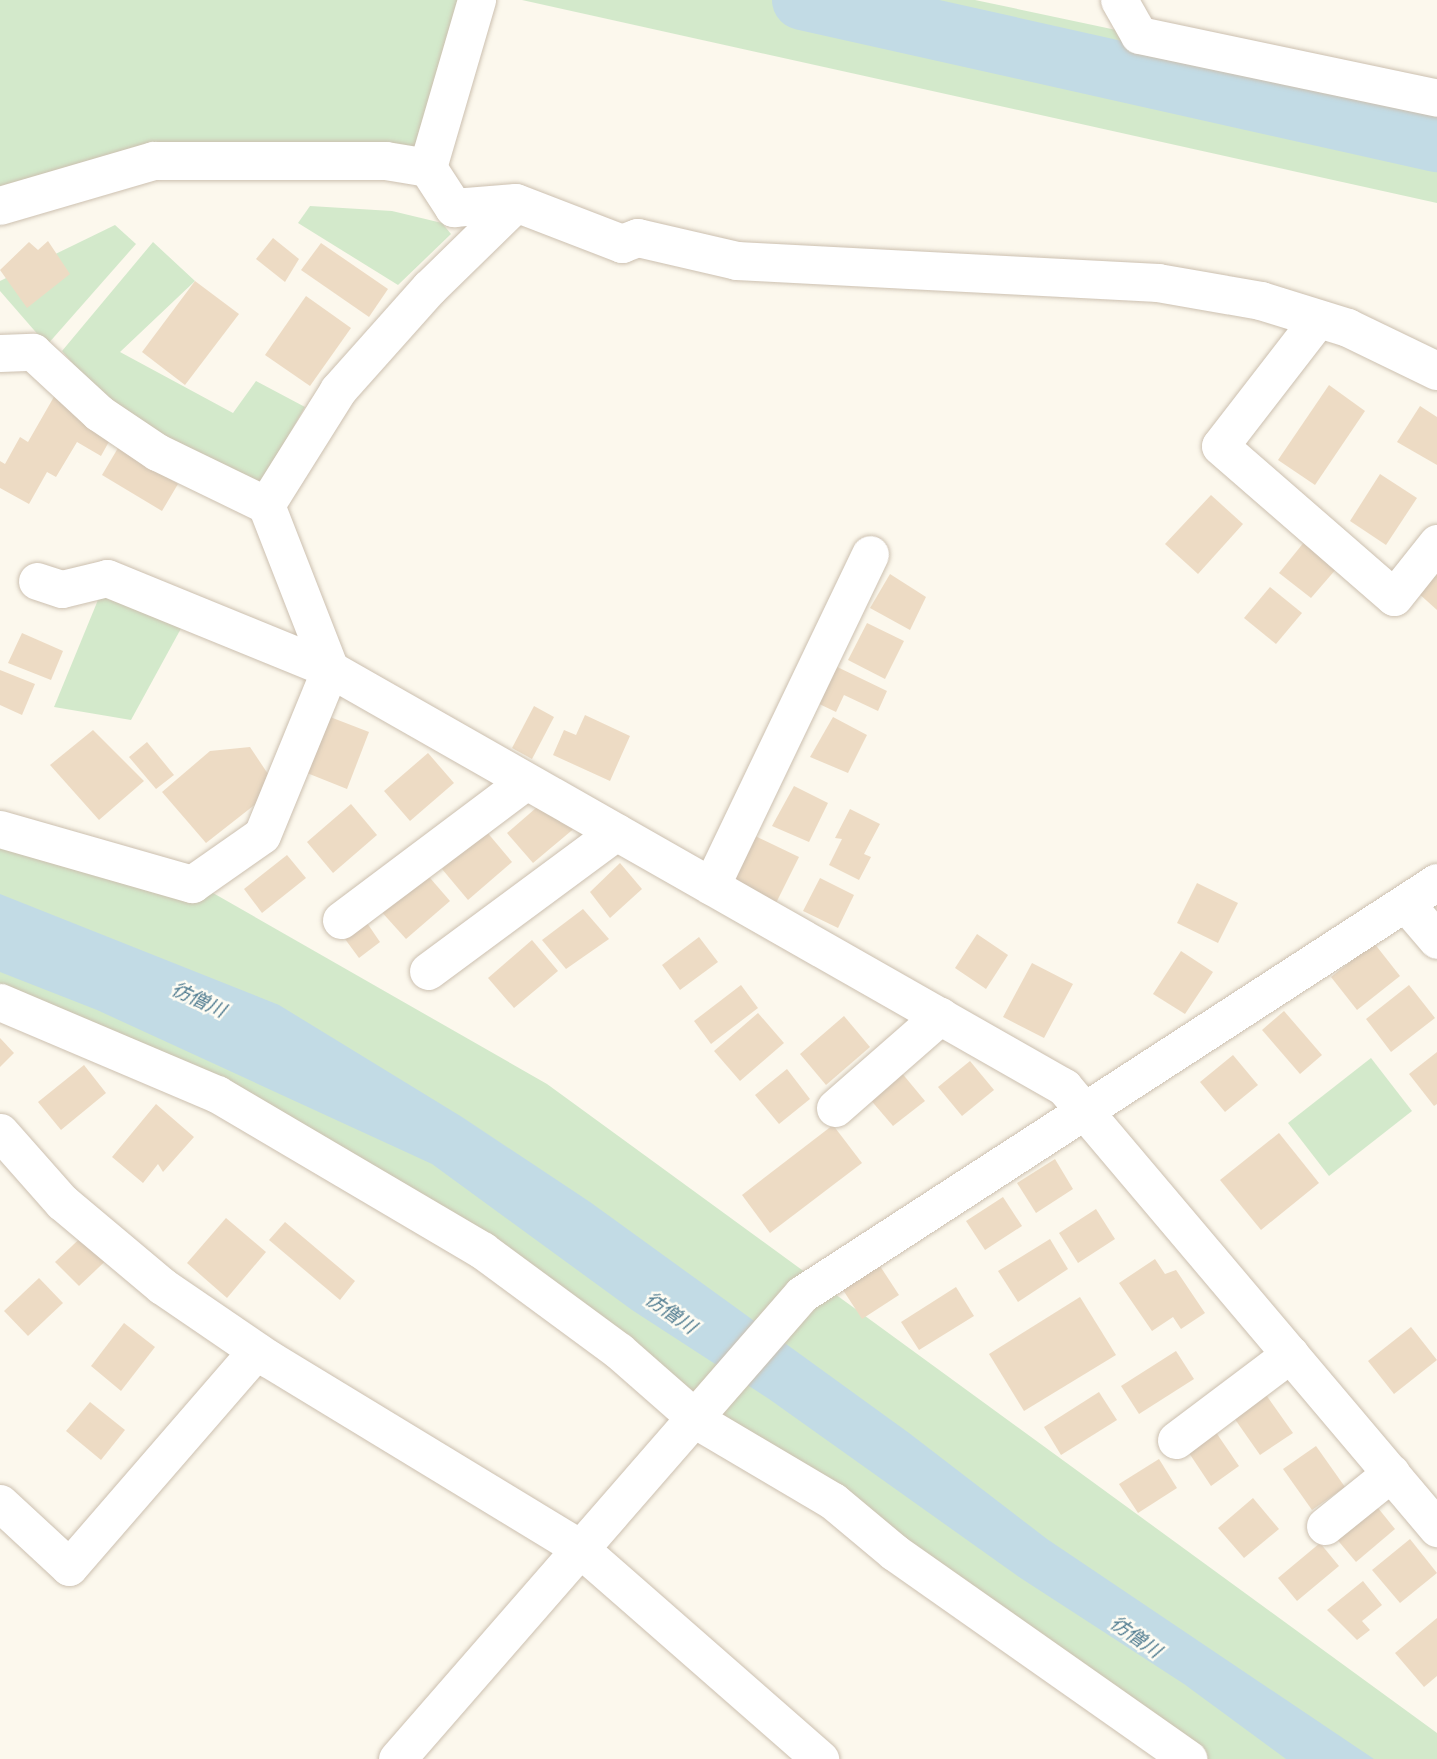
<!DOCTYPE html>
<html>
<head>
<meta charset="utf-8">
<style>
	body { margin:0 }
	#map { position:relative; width:1437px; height:1759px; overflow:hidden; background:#fcf8ed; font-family:Signika,"Noto Sans JP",sans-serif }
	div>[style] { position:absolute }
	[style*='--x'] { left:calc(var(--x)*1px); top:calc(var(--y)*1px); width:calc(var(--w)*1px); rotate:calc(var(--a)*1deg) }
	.green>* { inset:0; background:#d3e9cb }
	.water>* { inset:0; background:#c2dbe5 }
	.river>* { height:60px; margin:-30px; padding:0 30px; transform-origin:30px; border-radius:30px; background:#c2dbe5 }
	.building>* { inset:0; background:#eddbc4 }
	.roads { filter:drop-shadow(0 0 2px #ccc0b0) drop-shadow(0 0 2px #ccc0b0) }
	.street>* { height:37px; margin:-18.5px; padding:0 18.5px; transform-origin:18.5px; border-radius:18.5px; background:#fff }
	.secondary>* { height:38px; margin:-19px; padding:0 19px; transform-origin:19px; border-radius:19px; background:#fff }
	span { translate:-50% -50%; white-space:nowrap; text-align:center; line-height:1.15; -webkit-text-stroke:5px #fefcf3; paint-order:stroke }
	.water-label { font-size:19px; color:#4e7a8f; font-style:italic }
</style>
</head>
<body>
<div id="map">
	<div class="green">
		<i style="clip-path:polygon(0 0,470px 0,428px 168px,174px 143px,0 193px)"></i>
		<i style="clip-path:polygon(522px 0,975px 0,1437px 98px,1437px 203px)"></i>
		<i style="clip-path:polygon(310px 206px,392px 211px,442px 223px,451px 234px,398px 285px,298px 223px)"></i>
		<i style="clip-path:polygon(115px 225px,136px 244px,47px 345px,0 291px,0 281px)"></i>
		<i style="clip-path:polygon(153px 242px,195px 281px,120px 352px,233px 413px,256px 381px,305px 407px,261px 483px,150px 429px,87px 380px,62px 351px)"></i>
		<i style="clip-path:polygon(107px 578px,190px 612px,131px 720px,54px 707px)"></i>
		<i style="clip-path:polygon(0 832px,213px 893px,547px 1084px,1437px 1733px,1437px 1759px,1188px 1759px,887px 1545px,612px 1327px,289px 1126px,0 1006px)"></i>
		<i style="clip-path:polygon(1371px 1058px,1412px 1111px,1329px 1176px,1288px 1123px)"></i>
	</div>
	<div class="water">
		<i style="clip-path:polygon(0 894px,279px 1005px,462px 1117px,590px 1202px,909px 1433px,1047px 1539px,1374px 1759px,1286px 1759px,1184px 1684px,1019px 1577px,769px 1399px,632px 1310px,432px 1164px,97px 1010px,0 972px)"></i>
	</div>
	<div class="river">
		<i style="--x:802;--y:0;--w:651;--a:12.61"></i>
	</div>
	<div class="building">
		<i style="clip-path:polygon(273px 238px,299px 259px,285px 282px,256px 259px)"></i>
		<i style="clip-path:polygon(48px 241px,70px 274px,27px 308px,0 270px,29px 242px,38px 250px)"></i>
		<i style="clip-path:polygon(321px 243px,388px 289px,369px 317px,301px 270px)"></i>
		<i style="clip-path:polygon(195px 281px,239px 314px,185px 385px,142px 352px)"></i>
		<i style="clip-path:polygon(306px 296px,351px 328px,310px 386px,265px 355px)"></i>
		<i style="clip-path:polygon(1329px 385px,1365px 411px,1315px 485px,1278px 460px)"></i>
		<i style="clip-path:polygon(55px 395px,116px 429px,101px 456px,77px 442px,56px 477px,47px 472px,29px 504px,0 488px,0 461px,5px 464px,20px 437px,28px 442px)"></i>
		<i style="clip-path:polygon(1420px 406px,1437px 417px,1437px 465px,1397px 442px)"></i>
		<i style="clip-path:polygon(118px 448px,178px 484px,162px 511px,102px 475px)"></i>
		<i style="clip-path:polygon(1380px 474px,1417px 498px,1386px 545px,1350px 521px)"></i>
		<i style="clip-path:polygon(1211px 495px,1243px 524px,1198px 574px,1165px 544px)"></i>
		<i style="clip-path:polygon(1305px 541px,1337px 568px,1311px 598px,1279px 573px)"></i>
		<i style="clip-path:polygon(1437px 571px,1437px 610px,1417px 592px)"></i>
		<i style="clip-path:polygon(890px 574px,926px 597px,910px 630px,870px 608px)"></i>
		<i style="clip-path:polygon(1270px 587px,1302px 613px,1276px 644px,1244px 618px)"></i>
		<i style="clip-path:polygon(867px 623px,904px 641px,885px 679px,848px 660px)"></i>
		<i style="clip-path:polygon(22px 633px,63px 651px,51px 680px,8px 663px)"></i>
		<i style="clip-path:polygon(829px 663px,887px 691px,878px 711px,844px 695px,836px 712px,811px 700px)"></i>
		<i style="clip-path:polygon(0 670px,35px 684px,22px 715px,0 705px)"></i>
		<i style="clip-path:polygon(534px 706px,554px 717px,532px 759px,512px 748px)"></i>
		<i style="clip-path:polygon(325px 715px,369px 732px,347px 789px,302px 771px)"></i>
		<i style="clip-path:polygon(585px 715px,630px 736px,610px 781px,553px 755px,564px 730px,576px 735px)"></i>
		<i style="clip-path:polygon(833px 717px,867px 735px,848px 773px,810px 757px)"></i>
		<i style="clip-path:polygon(93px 730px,144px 781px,99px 820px,50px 765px)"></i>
		<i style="clip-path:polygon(147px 742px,174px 775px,156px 789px,129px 757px)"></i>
		<i style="clip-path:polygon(250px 747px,268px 774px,257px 803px,206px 843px,162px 792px,210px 751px)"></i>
		<i style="clip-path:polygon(428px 753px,454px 783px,410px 821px,384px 791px)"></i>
		<i style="clip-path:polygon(794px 786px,828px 803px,809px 842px,772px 826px)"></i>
		<i style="clip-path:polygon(551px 795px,577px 826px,533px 863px,507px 833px)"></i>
		<i style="clip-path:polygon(351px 804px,377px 835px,333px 873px,307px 842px)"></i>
		<i style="clip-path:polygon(850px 809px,880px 824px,864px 854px,871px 857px,859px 880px,829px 865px,842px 839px,835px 838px)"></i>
		<i style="clip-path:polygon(486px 831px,512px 862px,468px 900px,442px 869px)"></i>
		<i style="clip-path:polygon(755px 836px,799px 857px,776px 903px,732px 882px)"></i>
		<i style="clip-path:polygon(287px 855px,306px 878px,262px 913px,244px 889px)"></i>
		<i style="clip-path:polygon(620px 863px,642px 889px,610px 918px,590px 892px)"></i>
		<i style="clip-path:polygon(424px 871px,450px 901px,406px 939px,379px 909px)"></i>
		<i style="clip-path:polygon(820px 878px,854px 895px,838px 928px,803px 911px)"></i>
		<i style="clip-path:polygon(1197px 883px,1238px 903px,1218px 943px,1177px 923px)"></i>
		<i style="clip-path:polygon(583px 909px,609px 939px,566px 969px,542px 940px)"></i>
		<i style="clip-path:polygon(367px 923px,380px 942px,359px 958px,345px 939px)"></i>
		<i style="clip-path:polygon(977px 934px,1008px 955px,986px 989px,955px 968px)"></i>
		<i style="clip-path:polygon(699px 937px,718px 962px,680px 990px,662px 965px)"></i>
		<i style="clip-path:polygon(532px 940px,558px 971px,514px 1008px,488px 978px)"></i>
		<i style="clip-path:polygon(1374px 943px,1400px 976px,1357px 1010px,1331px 977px)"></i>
		<i style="clip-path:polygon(1181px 951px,1213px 972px,1185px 1014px,1153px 994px)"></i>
		<i style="clip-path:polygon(1032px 963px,1073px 984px,1044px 1038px,1003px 1017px)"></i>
		<i style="clip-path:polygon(741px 985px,758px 1008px,711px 1044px,694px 1021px)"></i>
		<i style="clip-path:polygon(1409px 985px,1435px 1018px,1391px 1052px,1366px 1019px)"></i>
		<i style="clip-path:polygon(1284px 1011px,1322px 1055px,1300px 1074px,1262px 1030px)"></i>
		<i style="clip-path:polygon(758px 1013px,784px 1043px,740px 1081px,714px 1051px)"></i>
		<i style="clip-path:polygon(844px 1016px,870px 1047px,826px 1085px,800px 1054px)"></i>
		<i style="clip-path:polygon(0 1038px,14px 1053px,0 1067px)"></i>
		<i style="clip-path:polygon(1437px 1052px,1437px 1104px,1434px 1106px,1409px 1074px)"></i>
		<i style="clip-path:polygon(1233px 1055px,1258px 1085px,1225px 1112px,1200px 1082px)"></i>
		<i style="clip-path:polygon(970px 1061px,994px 1090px,962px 1116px,938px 1087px)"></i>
		<i style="clip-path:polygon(84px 1065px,106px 1093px,61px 1130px,38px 1102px)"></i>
		<i style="clip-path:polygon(787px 1069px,810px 1099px,779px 1124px,755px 1095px)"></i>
		<i style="clip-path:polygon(901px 1072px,925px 1101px,893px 1126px,869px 1098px)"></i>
		<i style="clip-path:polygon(156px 1104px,194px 1137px,163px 1172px,158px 1164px,143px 1183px,112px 1157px)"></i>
		<i style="clip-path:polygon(833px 1125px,862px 1163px,770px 1233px,742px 1195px)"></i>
		<i style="clip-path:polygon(1279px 1133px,1319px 1183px,1261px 1230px,1220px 1180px)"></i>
		<i style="clip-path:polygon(1055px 1159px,1073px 1189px,1036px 1213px,1017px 1183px)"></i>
		<i style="clip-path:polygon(1003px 1197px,1022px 1226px,985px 1250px,966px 1221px)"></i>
		<i style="clip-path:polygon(1096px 1209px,1115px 1239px,1078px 1263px,1059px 1233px)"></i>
		<i style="clip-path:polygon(226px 1218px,266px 1252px,227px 1298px,187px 1263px)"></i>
		<i style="clip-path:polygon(285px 1222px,355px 1281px,340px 1300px,269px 1240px)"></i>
		<i style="clip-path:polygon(90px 1229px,114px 1253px,79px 1286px,55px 1262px)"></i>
		<i style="clip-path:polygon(1050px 1239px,1068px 1269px,1018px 1302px,998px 1271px)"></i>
		<i style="clip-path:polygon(1155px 1259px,1165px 1274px,1176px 1270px,1205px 1313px,1181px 1329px,1173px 1317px,1152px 1331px,1119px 1283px)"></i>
		<i style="clip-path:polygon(880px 1266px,899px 1295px,862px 1319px,843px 1290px)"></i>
		<i style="clip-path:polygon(39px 1278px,63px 1303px,28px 1336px,4px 1311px)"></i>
		<i style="clip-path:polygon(956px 1287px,974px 1316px,919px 1350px,901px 1322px)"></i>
		<i style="clip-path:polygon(1080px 1297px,1116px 1355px,1024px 1411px,989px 1354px)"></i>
		<i style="clip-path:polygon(124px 1323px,155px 1347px,121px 1391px,91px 1366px)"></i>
		<i style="clip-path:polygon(1411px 1327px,1437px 1360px,1394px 1394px,1368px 1361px)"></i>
		<i style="clip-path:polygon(1176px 1351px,1194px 1379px,1139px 1414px,1121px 1386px)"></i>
		<i style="clip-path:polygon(1099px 1392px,1117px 1420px,1061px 1455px,1044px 1427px)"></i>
		<i style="clip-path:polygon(1264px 1392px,1293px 1433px,1260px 1455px,1232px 1415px)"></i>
		<i style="clip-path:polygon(90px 1402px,125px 1430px,101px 1460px,66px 1431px)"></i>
		<i style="clip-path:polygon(1213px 1428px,1239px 1466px,1211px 1486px,1185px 1447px)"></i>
		<i style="clip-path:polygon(1316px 1446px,1345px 1487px,1312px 1510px,1283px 1469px)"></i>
		<i style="clip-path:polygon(1159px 1459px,1177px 1488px,1138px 1513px,1119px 1484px)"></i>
		<i style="clip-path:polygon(1253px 1498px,1279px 1529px,1244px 1558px,1218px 1528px)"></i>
		<i style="clip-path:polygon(1374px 1503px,1395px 1529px,1356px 1562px,1335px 1537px)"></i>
		<i style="clip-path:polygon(1410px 1539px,1437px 1573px,1400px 1603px,1372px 1570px)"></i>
		<i style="clip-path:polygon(1320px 1543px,1339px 1566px,1297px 1601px,1278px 1578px)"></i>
		<i style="clip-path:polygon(1363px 1581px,1382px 1605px,1362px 1621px,1370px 1630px,1357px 1640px,1327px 1610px)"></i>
		<i style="clip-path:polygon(1437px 1618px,1437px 1676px,1424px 1687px,1395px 1653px)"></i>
	</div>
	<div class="roads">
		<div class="street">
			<i style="--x:1119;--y:0;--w:40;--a:60.3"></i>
			<i style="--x:1139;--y:35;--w:305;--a:11.9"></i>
			<i style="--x:1318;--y:319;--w:160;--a:127.7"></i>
			<i style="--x:1220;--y:446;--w:230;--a:41"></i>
			<i style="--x:1394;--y:597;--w:69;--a:-51.5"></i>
			<i style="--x:0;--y:353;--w:33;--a:-2"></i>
			<i style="--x:33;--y:352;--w:90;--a:42.7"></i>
			<i style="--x:99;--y:413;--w:70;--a:33.9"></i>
			<i style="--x:157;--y:452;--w:121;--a:25.9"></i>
			<i style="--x:37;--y:581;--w:26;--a:18"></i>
			<i style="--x:62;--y:589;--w:46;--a:-13.7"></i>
			<i style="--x:107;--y:578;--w:241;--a:22.2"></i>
			<i style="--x:330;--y:669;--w:845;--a:29.66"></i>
			<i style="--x:1064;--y:1087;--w:578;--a:49.78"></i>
			<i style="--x:0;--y:829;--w:200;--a:16"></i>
			<i style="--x:192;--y:884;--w:85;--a:-35"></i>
			<i style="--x:262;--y:835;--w:179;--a:-67.7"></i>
			<i style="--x:330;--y:669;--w:176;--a:-111.3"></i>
			<i style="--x:266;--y:505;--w:136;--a:-57.9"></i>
			<i style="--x:338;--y:390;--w:137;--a:-48.3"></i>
			<i style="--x:429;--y:288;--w:122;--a:-44.3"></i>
			<i style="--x:711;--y:886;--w:368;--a:-64.4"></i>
			<i style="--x:1407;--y:905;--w:46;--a:49.4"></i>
			<i style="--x:341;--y:920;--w:231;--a:-36.9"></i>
			<i style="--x:428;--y:971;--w:234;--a:-36.5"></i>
			<i style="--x:0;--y:1002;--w:236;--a:23"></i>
			<i style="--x:217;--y:1094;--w:308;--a:30.5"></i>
			<i style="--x:482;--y:1250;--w:170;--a:36.4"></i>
			<i style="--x:619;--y:1351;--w:109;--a:41.3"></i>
			<i style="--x:701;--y:1423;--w:153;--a:30.6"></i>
			<i style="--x:833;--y:1501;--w:80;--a:39.9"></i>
			<i style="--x:894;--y:1552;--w:360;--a:35.1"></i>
			<i style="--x:835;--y:1108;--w:140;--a:-41.2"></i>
			<i style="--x:0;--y:1132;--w:94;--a:48.5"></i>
			<i style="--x:62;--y:1202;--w:131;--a:40"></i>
			<i style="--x:162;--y:1286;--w:130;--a:34.3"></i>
			<i style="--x:269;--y:1359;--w:362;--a:31.3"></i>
			<i style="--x:578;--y:1547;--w:322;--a:41.2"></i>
			<i style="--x:1176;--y:1440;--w:143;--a:-37"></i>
			<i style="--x:0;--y:1503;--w:94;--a:42.8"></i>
			<i style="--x:69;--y:1567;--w:286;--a:-49.1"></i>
			<i style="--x:1325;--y:1526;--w:85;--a:-38.8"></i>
			<i style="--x:397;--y:1759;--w:617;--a:-48.95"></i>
			<i style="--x:802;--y:1294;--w:757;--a:-32.98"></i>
		</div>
		<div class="secondary">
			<i style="--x:428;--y:168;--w:175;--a:-73.7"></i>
			<i style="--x:0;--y:206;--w:160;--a:-16.3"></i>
			<i style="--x:154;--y:161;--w:232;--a:0"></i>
			<i style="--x:386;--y:161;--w:43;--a:9.5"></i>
			<i style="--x:428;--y:168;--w:48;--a:57"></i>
			<i style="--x:454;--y:208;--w:62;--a:-4.6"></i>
			<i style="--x:516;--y:203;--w:114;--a:21.1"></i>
			<i style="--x:622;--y:244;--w:17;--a:-21"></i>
			<i style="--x:638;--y:238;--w:102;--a:13.1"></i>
			<i style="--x:737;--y:261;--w:422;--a:3"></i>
			<i style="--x:1158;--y:283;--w:105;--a:9.9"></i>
			<i style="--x:1261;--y:301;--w:91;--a:17.2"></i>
			<i style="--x:1348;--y:328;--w:99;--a:25.8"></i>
		</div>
	</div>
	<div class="water-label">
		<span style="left:198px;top:1001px;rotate:25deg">彷僧川</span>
		<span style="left:670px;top:1314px;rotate:35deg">彷僧川</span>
		<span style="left:1135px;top:1638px;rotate:35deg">彷僧川</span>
	</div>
</div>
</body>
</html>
